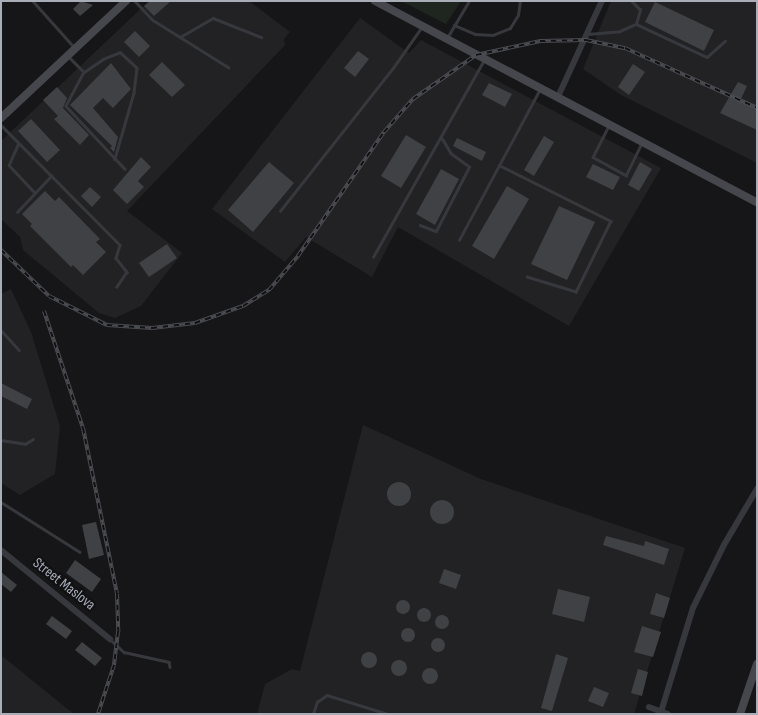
<!DOCTYPE html>
<html>
<head>
<meta charset="utf-8">
<style>
	body { margin:0 }
	#map { position:relative; width:758px; height:715px; overflow:hidden; background:#161618; font-family:"Sofia Sans Condensed",sans-serif }
	div>[style] { position:absolute }
	[style*='--x'] { left:calc(var(--x)*1px); top:calc(var(--y)*1px); width:calc(var(--w)*1px); rotate:calc(var(--a)*1deg) }
	.built>* { inset:0; background:#222225 }
	.green>* { inset:0; background:#1e261f }
	.building>* { inset:0; background:#404145 }
	.round { border-radius:50% }
	.lane>* { height:2.5px; margin:-1.25px; padding:0 1.25px; transform-origin:1.25px; border-radius:1.25px; background:#37383d }
	.street>* { height:5.5px; margin:-2.75px; padding:0 2.75px; transform-origin:2.75px; border-radius:2.75px; background:#37383d }
	.secondary>* { height:8px; margin:-4px; padding:0 4px; transform-origin:4px; border-radius:4px; background:#45474d }
	.rail>* { height:4px; margin-top:-2px; transform-origin:0; background:repeating-linear-gradient(90deg,#111113 0 5.5px,#4a4c52 0 11px); box-sizing:border-box; border-block:1px solid #4a4c52 }
	span { translate:-50% -50%; white-space:nowrap; text-align:center; line-height:1.15; -webkit-text-stroke:4.5px #111113; paint-order:stroke }
	.street-label { font-size:15px; color:#a8adb8 }
	.frame { position:absolute; inset:0; border:2px solid #a8adb8; pointer-events:none }
</style>
</head>
<body>
<div id="map">
	<div class="built">
		<i style="clip-path:polygon(149px 1px,249px 1px,290px 32px,284px 39px,285px 45px,127px 211px,182px 253px,141px 306px,115px 318px,99px 313px,23px 250px,20px 237px,1px 219px,1px 141px)"></i>
		<i style="clip-path:polygon(611px 1px,757px 1px,757px 163px,621px 95px,583px 69px)"></i>
		<i style="clip-path:polygon(360px 18px,409px 53px,421px 40px,661px 168px,569px 326px,398px 227px,372px 277px,306px 237px,285px 262px,212px 209px)"></i>
		<i style="clip-path:polygon(11px 289px,31px 332px,60px 426px,55px 474px,20px 495px,1px 483px,1px 294px)"></i>
		<i style="clip-path:polygon(363px 425px,481px 479px,685px 548px,634px 714px,257px 714px,265px 684px,292px 669px,300px 671px)"></i>
		<i style="clip-path:polygon(1px 655px,65px 707px,75px 714px,1px 714px)"></i>
	</div>
	<div class="green">
		<i style="clip-path:polygon(401px 1px,461px 1px,446px 24px)"></i>
	</div>
	<div class="building">
		<i style="clip-path:polygon(81px 1px,93px 5px,80px 16px,73px 9px)"></i>
		<i style="clip-path:polygon(150px 1px,171px 1px,154px 16px,144px 6px)"></i>
		<i style="clip-path:polygon(655px 2px,714px 30px,704px 51px,645px 22px)"></i>
		<i style="clip-path:polygon(135px 31px,150px 46px,139px 57px,124px 42px)"></i>
		<i style="clip-path:polygon(358px 51px,369px 59px,355px 77px,344px 68px)"></i>
		<i style="clip-path:polygon(162px 62px,185px 85px,172px 97px,149px 75px)"></i>
		<i style="clip-path:polygon(111px 63px,131px 89px,113px 108px,103px 98px,93px 108px,118px 137px,114px 152px,110px 148px,112px 146px,70px 105px)"></i>
		<i style="clip-path:polygon(633px 64px,645px 72px,629px 95px,618px 87px)"></i>
		<i style="clip-path:polygon(738px 82px,747px 86px,740px 101px,757px 109px,757px 130px,720px 113px)"></i>
		<i style="clip-path:polygon(489px 83px,512px 94px,505px 107px,482px 95px)"></i>
		<i style="clip-path:polygon(57px 87px,67px 98px,63px 108px,89px 135px,80px 145px,54px 119px,58px 116px,43px 100px)"></i>
		<i style="clip-path:polygon(31px 119px,60px 150px,47px 162px,18px 131px)"></i>
		<i style="clip-path:polygon(406px 135px,426px 147px,401px 188px,381px 176px)"></i>
		<i style="clip-path:polygon(544px 136px,554px 142px,534px 176px,524px 170px)"></i>
		<i style="clip-path:polygon(457px 138px,486px 152px,482px 161px,453px 146px)"></i>
		<i style="clip-path:polygon(141px 157px,151px 167px,138px 181px,144px 187px,127px 204px,113px 190px)"></i>
		<i style="clip-path:polygon(269px 162px,294px 183px,253px 232px,228px 210px)"></i>
		<i style="clip-path:polygon(640px 162px,652px 169px,639px 191px,628px 185px)"></i>
		<i style="clip-path:polygon(593px 164px,620px 177px,613px 190px,586px 177px)"></i>
		<i style="clip-path:polygon(441px 169px,459px 179px,435px 225px,416px 214px)"></i>
		<i style="clip-path:polygon(507px 186px,529px 199px,494px 259px,472px 246px)"></i>
		<i style="clip-path:polygon(90px 187px,101px 197px,92px 207px,81px 196px)"></i>
		<i style="clip-path:polygon(45px 191px,55px 201px,59px 197px,100px 239px,96px 242px,106px 252px,83px 275px,73px 265px,71px 267px,30px 226px,32px 224px,22px 214px)"></i>
		<i style="clip-path:polygon(559px 206px,595px 222px,567px 280px,531px 264px)"></i>
		<i style="clip-path:polygon(167px 244px,177px 258px,149px 277px,139px 263px)"></i>
		<i style="clip-path:polygon(1px 383px,32px 399px,27px 409px,1px 396px)"></i>
		<i class="round" style="left:387px;top:482px;width:24px;height:24px"></i>
		<i class="round" style="left:430px;top:500px;width:24px;height:24px"></i>
		<i style="clip-path:polygon(96px 522px,104px 555px,89px 559px,82px 525px)"></i>
		<i style="clip-path:polygon(606px 536px,644px 546px,645px 541px,669px 549px,664px 565px,603px 545px)"></i>
		<i style="clip-path:polygon(75px 560px,101px 579px,92px 592px,66px 573px)"></i>
		<i style="clip-path:polygon(444px 569px,461px 575px,456px 589px,439px 583px)"></i>
		<i style="clip-path:polygon(1px 572px,17px 585px,11px 592px,1px 584px)"></i>
		<i style="clip-path:polygon(558px 589px,590px 597px,584px 622px,552px 614px)"></i>
		<i style="clip-path:polygon(656px 593px,670px 598px,664px 618px,650px 614px)"></i>
		<i class="round" style="left:396px;top:600px;width:14px;height:14px"></i>
		<i class="round" style="left:417px;top:608px;width:14px;height:14px"></i>
		<i class="round" style="left:435px;top:615px;width:14px;height:14px"></i>
		<i style="clip-path:polygon(52px 616px,72px 631px,66px 639px,46px 624px)"></i>
		<i style="clip-path:polygon(642px 626px,661px 632px,653px 657px,634px 652px)"></i>
		<i class="round" style="left:401px;top:628px;width:14px;height:14px"></i>
		<i class="round" style="left:431px;top:638px;width:14px;height:14px"></i>
		<i style="clip-path:polygon(82px 642px,102px 658px,95px 666px,75px 650px)"></i>
		<i class="round" style="left:361px;top:652px;width:16px;height:16px"></i>
		<i style="clip-path:polygon(556px 654px,568px 658px,552px 711px,541px 708px)"></i>
		<i class="round" style="left:391px;top:660px;width:16px;height:16px"></i>
		<i class="round" style="left:422px;top:668px;width:16px;height:16px"></i>
		<i style="clip-path:polygon(638px 669px,648px 672px,642px 696px,631px 693px)"></i>
		<i style="clip-path:polygon(594px 687px,609px 693px,603px 707px,588px 701px)"></i>
	</div>
	<div class="lane">
		<i style="--x:33;--y:1;--w:62;--a:48.3"></i>
		<i style="--x:135;--y:1;--w:26;--a:47"></i>
		<i style="--x:153;--y:20;--w:89;--a:32.1"></i>
		<i style="--x:636;--y:24;--w:78;--a:24.9"></i>
		<i style="--x:707;--y:57;--w:24;--a:-42"></i>
		<i style="--x:454;--y:25;--w:23;--a:23"></i>
		<i style="--x:475;--y:34;--w:18;--a:3"></i>
		<i style="--x:493;--y:35;--w:18;--a:-22"></i>
		<i style="--x:510;--y:28;--w:15;--a:-58"></i>
		<i style="--x:518;--y:15;--w:14;--a:-82"></i>
		<i style="--x:588;--y:34;--w:32;--a:-5"></i>
		<i style="--x:620;--y:31;--w:17;--a:-24"></i>
		<i style="--x:636;--y:24;--w:15;--a:-74"></i>
		<i style="--x:640;--y:10;--w:13;--a:-135"></i>
		<i style="--x:180;--y:37;--w:38;--a:-30"></i>
		<i style="--x:213;--y:18;--w:52;--a:21.6"></i>
		<i style="--x:447;--y:38;--w:43;--a:-59.3"></i>
		<i style="--x:69;--y:57;--w:21;--a:45"></i>
		<i style="--x:84;--y:72;--w:38;--a:118"></i>
		<i style="--x:66;--y:106;--w:86;--a:46.9"></i>
		<i style="--x:84;--y:72;--w:23;--a:-34"></i>
		<i style="--x:103;--y:59;--w:18;--a:-22"></i>
		<i style="--x:120;--y:52;--w:23;--a:43"></i>
		<i style="--x:137;--y:68;--w:25;--a:97"></i>
		<i style="--x:134;--y:93;--w:69;--a:106.1"></i>
		<i style="--x:1;--y:125;--w:169;--a:45.2"></i>
		<i style="--x:120;--y:245;--w:14;--a:107"></i>
		<i style="--x:116;--y:258;--w:18;--a:52"></i>
		<i style="--x:127;--y:272;--w:18;--a:124"></i>
		<i style="--x:609;--y:126;--w:35;--a:117"></i>
		<i style="--x:593;--y:157;--w:38;--a:29"></i>
		<i style="--x:626;--y:175;--w:37;--a:-64"></i>
		<i style="--x:19;--y:143;--w:24;--a:114"></i>
		<i style="--x:9;--y:165;--w:38;--a:47"></i>
		<i style="--x:499;--y:165;--w:125;--a:26.6"></i>
		<i style="--x:611;--y:221;--w:79;--a:116.2"></i>
		<i style="--x:576;--y:292;--w:51;--a:-163"></i>
		<i style="--x:280;--y:211;--w:182;--a:-51.7"></i>
		<i style="--x:393;--y:68;--w:49;--a:-55"></i>
		<i style="--x:17;--y:212;--w:50;--a:-46.6"></i>
		<i style="--x:420;--y:225;--w:17;--a:21"></i>
		<i style="--x:436;--y:231;--w:72;--a:-62.7"></i>
		<i style="--x:469;--y:167;--w:22;--a:-144"></i>
		<i style="--x:451;--y:154;--w:17;--a:-121"></i>
		<i style="--x:459;--y:240;--w:171;--a:-61.8"></i>
		<i style="--x:373;--y:257;--w:226;--a:-60.6"></i>
		<i style="--x:1;--y:330;--w:27;--a:48"></i>
		<i style="--x:1;--y:440;--w:24;--a:9"></i>
		<i style="--x:25;--y:444;--w:9;--a:-32"></i>
		<i style="--x:1;--y:502;--w:93;--a:32.3"></i>
		<i style="--x:111;--y:640;--w:18;--a:43"></i>
		<i style="--x:124;--y:652;--w:46;--a:12.5"></i>
		<i style="--x:169;--y:662;--w:5;--a:79"></i>
		<i style="--x:313;--y:714;--w:13;--a:-72"></i>
		<i style="--x:317;--y:702;--w:12;--a:-35"></i>
		<i style="--x:327;--y:695;--w:64;--a:17.3"></i>
	</div>
	<div class="street">
		<i style="--x:558;--y:97;--w:106;--a:-65.4"></i>
		<i style="--x:1;--y:550;--w:141;--a:39.2"></i>
		<i style="--x:649;--y:707;--w:20;--a:20"></i>
		<i style="--x:661;--y:712;--w:109;--a:-72.9"></i>
		<i style="--x:693;--y:608;--w:70;--a:-63.8"></i>
		<i style="--x:724;--y:545;--w:65;--a:-59.5"></i>
	</div>
	<div class="secondary">
		<i style="--x:375;--y:1;--w:432;--a:27.8"></i>
		<i style="--x:1;--y:118;--w:171;--a:-43.1"></i>
		<i style="--x:740;--y:714;--w:53;--a:-71.2"></i>
	</div>
	<div class="rail">
		<i style="--x:1;--y:250;--w:66;--a:43.8"></i>
		<i style="--x:49;--y:296;--w:65;--a:26.6"></i>
		<i style="--x:107;--y:325;--w:45;--a:3.8"></i>
		<i style="--x:152;--y:328;--w:43;--a:-6.6"></i>
		<i style="--x:195;--y:323;--w:51;--a:-19.5"></i>
		<i style="--x:243;--y:306;--w:31;--a:-32"></i>
		<i style="--x:269;--y:290;--w:45;--a:-49.5"></i>
		<i style="--x:298;--y:256;--w:151;--a:-55.3"></i>
		<i style="--x:384;--y:132;--w:44;--a:-48.7"></i>
		<i style="--x:413;--y:99;--w:77;--a:-34.9"></i>
		<i style="--x:476;--y:55;--w:66;--a:-12.3"></i>
		<i style="--x:540;--y:41;--w:46;--a:-1.2"></i>
		<i style="--x:586;--y:40;--w:40;--a:12"></i>
		<i style="--x:625;--y:48;--w:145;--a:24.4"></i>
		<i style="--x:44;--y:311;--w:123;--a:71.6"></i>
		<i style="--x:83;--y:428;--w:169;--a:78.4"></i>
		<i style="--x:117;--y:594;--w:38;--a:88"></i>
		<i style="--x:118;--y:632;--w:33;--a:97"></i>
		<i style="--x:114;--y:665;--w:52;--a:108.1"></i>
	</div>
	<div class="street-label">
		<span style="left:64px;top:584px;rotate:38deg">Street Maslova</span>
	</div>
	<div class="frame"></div>
</div>
</body>
</html>
